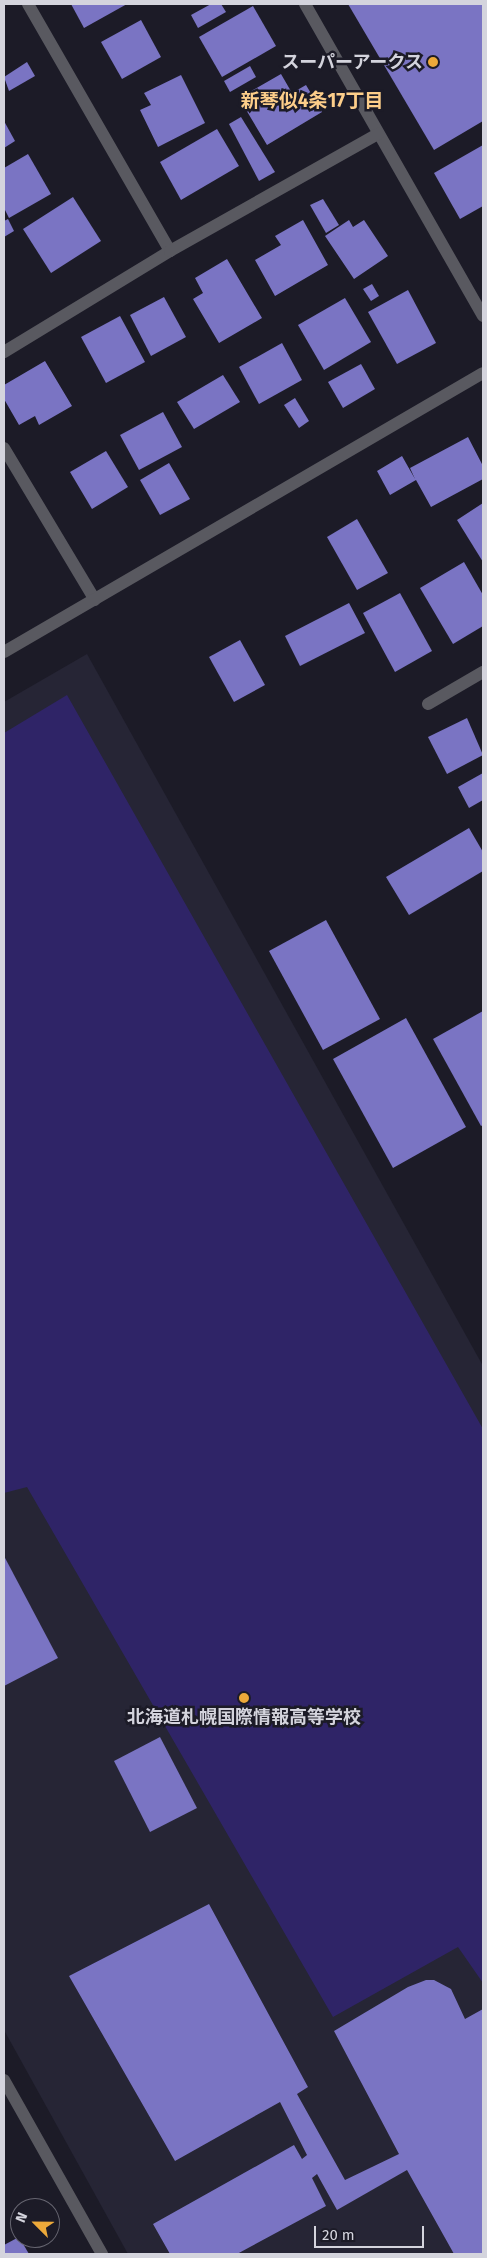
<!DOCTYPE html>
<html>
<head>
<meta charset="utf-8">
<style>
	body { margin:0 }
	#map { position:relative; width:487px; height:2258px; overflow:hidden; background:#1c1b27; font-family:"Fira Sans","Noto Sans JP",sans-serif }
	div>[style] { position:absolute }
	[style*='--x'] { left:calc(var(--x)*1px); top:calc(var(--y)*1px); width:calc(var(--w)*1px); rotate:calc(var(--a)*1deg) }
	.built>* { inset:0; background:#262535 }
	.green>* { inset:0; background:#2f2467 }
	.building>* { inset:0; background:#7a74c3 }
	.minor>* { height:12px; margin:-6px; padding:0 6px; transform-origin:6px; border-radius:6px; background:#595960 }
	.dots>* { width:14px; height:14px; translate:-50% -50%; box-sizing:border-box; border:2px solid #1c1b27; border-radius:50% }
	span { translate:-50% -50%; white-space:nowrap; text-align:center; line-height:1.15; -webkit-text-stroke:5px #1c1b27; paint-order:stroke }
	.poi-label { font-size:18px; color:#d4d4dd; font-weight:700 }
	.right { translate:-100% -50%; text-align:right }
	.neighbourhood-label { font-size:19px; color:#fdce8a; font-weight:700 }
	.frame { position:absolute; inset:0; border:5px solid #d4d4dd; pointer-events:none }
	.north { position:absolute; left:10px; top:2198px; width:50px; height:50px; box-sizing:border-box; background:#1c1b27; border:1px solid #666570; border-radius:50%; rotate:293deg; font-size:14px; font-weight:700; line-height:20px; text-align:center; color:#d4d4dd }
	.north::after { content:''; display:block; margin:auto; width:18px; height:22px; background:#eca93a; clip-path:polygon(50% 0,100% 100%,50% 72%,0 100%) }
	.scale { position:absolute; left:314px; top:2226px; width:110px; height:22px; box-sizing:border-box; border:2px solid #d4d4dd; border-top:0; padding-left:6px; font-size:15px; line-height:18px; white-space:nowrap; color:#d4d4dd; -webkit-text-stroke:4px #1c1b27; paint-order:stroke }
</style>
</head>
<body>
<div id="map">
	<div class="built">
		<i style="clip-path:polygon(87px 654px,483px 1366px,483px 2254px,128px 2254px,4px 2030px,4px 702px)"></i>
	</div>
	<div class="green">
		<i style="clip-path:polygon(67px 695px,483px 1429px,483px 1983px,458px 1947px,333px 2017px,27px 1487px,4px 1493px,4px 733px)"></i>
	</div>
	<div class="building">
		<i style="clip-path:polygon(71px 4px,127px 4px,84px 28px)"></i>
		<i style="clip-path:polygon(211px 4px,221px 4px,226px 12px,198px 28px,191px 15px)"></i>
		<i style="clip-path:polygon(348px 4px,483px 4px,483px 121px,434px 150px)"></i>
		<i style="clip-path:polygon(253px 6px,276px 46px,222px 77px,199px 37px)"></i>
		<i style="clip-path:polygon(141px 20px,161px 57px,122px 79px,101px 42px)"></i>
		<i style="clip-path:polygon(27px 62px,35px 76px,9px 91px,4px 77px)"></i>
		<i style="clip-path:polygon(250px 66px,256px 77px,230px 92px,224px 81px)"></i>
		<i style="clip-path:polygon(281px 74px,292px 93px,306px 85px,322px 112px,267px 145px,239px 98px)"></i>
		<i style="clip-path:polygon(181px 75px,205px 123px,158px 147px,140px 110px,151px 105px,144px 93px)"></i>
		<i style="clip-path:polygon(241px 117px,275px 172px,259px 181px,229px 124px)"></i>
		<i style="clip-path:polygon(4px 121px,15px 141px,4px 148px)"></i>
		<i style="clip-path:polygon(217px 129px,239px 166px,181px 200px,160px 162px)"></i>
		<i style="clip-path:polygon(483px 145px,483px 206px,460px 219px,434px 173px)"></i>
		<i style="clip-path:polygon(28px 154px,51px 194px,9px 218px,4px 208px,4px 168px)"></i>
		<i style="clip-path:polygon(73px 197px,101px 241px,51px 273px,23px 229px)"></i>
		<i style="clip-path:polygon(323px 199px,339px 225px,326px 233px,310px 205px)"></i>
		<i style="clip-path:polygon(8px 219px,14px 231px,4px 237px,4px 221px)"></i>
		<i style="clip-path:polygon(303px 220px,328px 265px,275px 296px,255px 260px,281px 245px,275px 236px)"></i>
		<i style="clip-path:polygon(349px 220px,353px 227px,364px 220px,388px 256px,354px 279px,325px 236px)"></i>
		<i style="clip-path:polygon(227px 259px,262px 318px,219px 343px,193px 299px,203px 293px,195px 278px)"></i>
		<i style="clip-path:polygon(372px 284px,379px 296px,371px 301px,363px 289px)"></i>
		<i style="clip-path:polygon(408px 290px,436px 343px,397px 364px,368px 312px)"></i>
		<i style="clip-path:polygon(164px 297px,186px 337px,151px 356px,130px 315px)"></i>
		<i style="clip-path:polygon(345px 298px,371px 342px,324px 370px,298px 325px)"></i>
		<i style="clip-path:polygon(120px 316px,145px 362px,106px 383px,81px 337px)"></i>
		<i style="clip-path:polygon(282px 343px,302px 380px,259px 404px,239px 367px)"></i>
		<i style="clip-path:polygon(45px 361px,72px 406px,39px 425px,35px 416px,19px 425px,4px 399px,4px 385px)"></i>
		<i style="clip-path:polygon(361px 364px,375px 389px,343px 408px,328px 382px)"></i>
		<i style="clip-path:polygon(223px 375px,240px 402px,194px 429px,177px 402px)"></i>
		<i style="clip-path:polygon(295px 398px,309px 421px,299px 428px,284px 405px)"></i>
		<i style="clip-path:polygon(163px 412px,182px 447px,139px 470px,120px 435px)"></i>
		<i style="clip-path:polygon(468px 437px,483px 466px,483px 479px,431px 507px,416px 480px,390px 495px,377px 471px,402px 456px,415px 479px,410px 468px)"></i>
		<i style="clip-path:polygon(106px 451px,128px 487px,92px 509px,70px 472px)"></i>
		<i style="clip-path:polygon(169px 463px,190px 499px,160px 515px,140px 480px)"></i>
		<i style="clip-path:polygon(483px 503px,483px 562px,457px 520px)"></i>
		<i style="clip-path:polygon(357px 519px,388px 573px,357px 590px,327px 537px)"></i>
		<i style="clip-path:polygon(464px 562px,483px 595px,483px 626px,453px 644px,420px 588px)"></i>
		<i style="clip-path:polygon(400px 593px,432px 651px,395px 672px,363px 613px)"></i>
		<i style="clip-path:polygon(349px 603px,365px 633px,300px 666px,285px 636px)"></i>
		<i style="clip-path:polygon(240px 640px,265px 685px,234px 702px,209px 657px)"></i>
		<i style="clip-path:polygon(467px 718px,483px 755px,447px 774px,428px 737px)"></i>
		<i style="clip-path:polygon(483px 773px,483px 800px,469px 808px,458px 787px)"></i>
		<i style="clip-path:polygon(469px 828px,483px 852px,483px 871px,409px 915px,386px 877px)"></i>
		<i style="clip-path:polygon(326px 920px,380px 1019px,323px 1050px,269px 951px)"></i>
		<i style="clip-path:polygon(483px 1011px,483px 1125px,481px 1126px,433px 1039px)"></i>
		<i style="clip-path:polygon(406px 1018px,466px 1127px,393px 1168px,333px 1059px)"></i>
		<i style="clip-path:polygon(4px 1556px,58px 1658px,4px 1686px)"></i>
		<i style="clip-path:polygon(160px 1737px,197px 1808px,150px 1832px,114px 1761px)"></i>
		<i style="clip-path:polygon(209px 1904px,308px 2087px,297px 2094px,345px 2180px,399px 2154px,334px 2031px,408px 1987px,426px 1980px,434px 1980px,451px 1989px,465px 2019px,483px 2009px,483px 2254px,454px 2254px,407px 2170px,337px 2210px,317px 2174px,312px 2178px,326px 2206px,237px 2254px,170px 2254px,153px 2224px,294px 2145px,302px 2159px,307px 2155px,280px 2102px,175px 2161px,69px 1976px)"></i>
		<i style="clip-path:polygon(19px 2237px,29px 2254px,4px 2254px,4px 2245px)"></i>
	</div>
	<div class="minor">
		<i style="--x:28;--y:4;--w:285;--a:60.1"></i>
		<i style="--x:305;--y:4;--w:359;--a:60.3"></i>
		<i style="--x:4;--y:352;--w:194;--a:-31.3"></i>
		<i style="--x:170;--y:251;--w:239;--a:-29.4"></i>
		<i style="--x:4;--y:448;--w:177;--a:59.1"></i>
		<i style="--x:4;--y:652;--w:554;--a:-30.22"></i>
		<i style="--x:428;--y:704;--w:64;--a:-30.2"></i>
		<i style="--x:4;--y:2080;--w:200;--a:60.6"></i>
	</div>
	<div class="dots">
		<i style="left:433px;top:62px;background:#eca93a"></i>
		<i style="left:244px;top:1698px;background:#eca93a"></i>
	</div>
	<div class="poi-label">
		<span class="right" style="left:423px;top:62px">スーパーアークス</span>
		<span style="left:244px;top:1717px">北海道札幌国際情報高等学校</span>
	</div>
	<div class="neighbourhood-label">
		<span style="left:312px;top:101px">新琴似4条17丁目</span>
	</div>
	<div class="frame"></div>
	<div class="north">N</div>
	<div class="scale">20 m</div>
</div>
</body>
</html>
